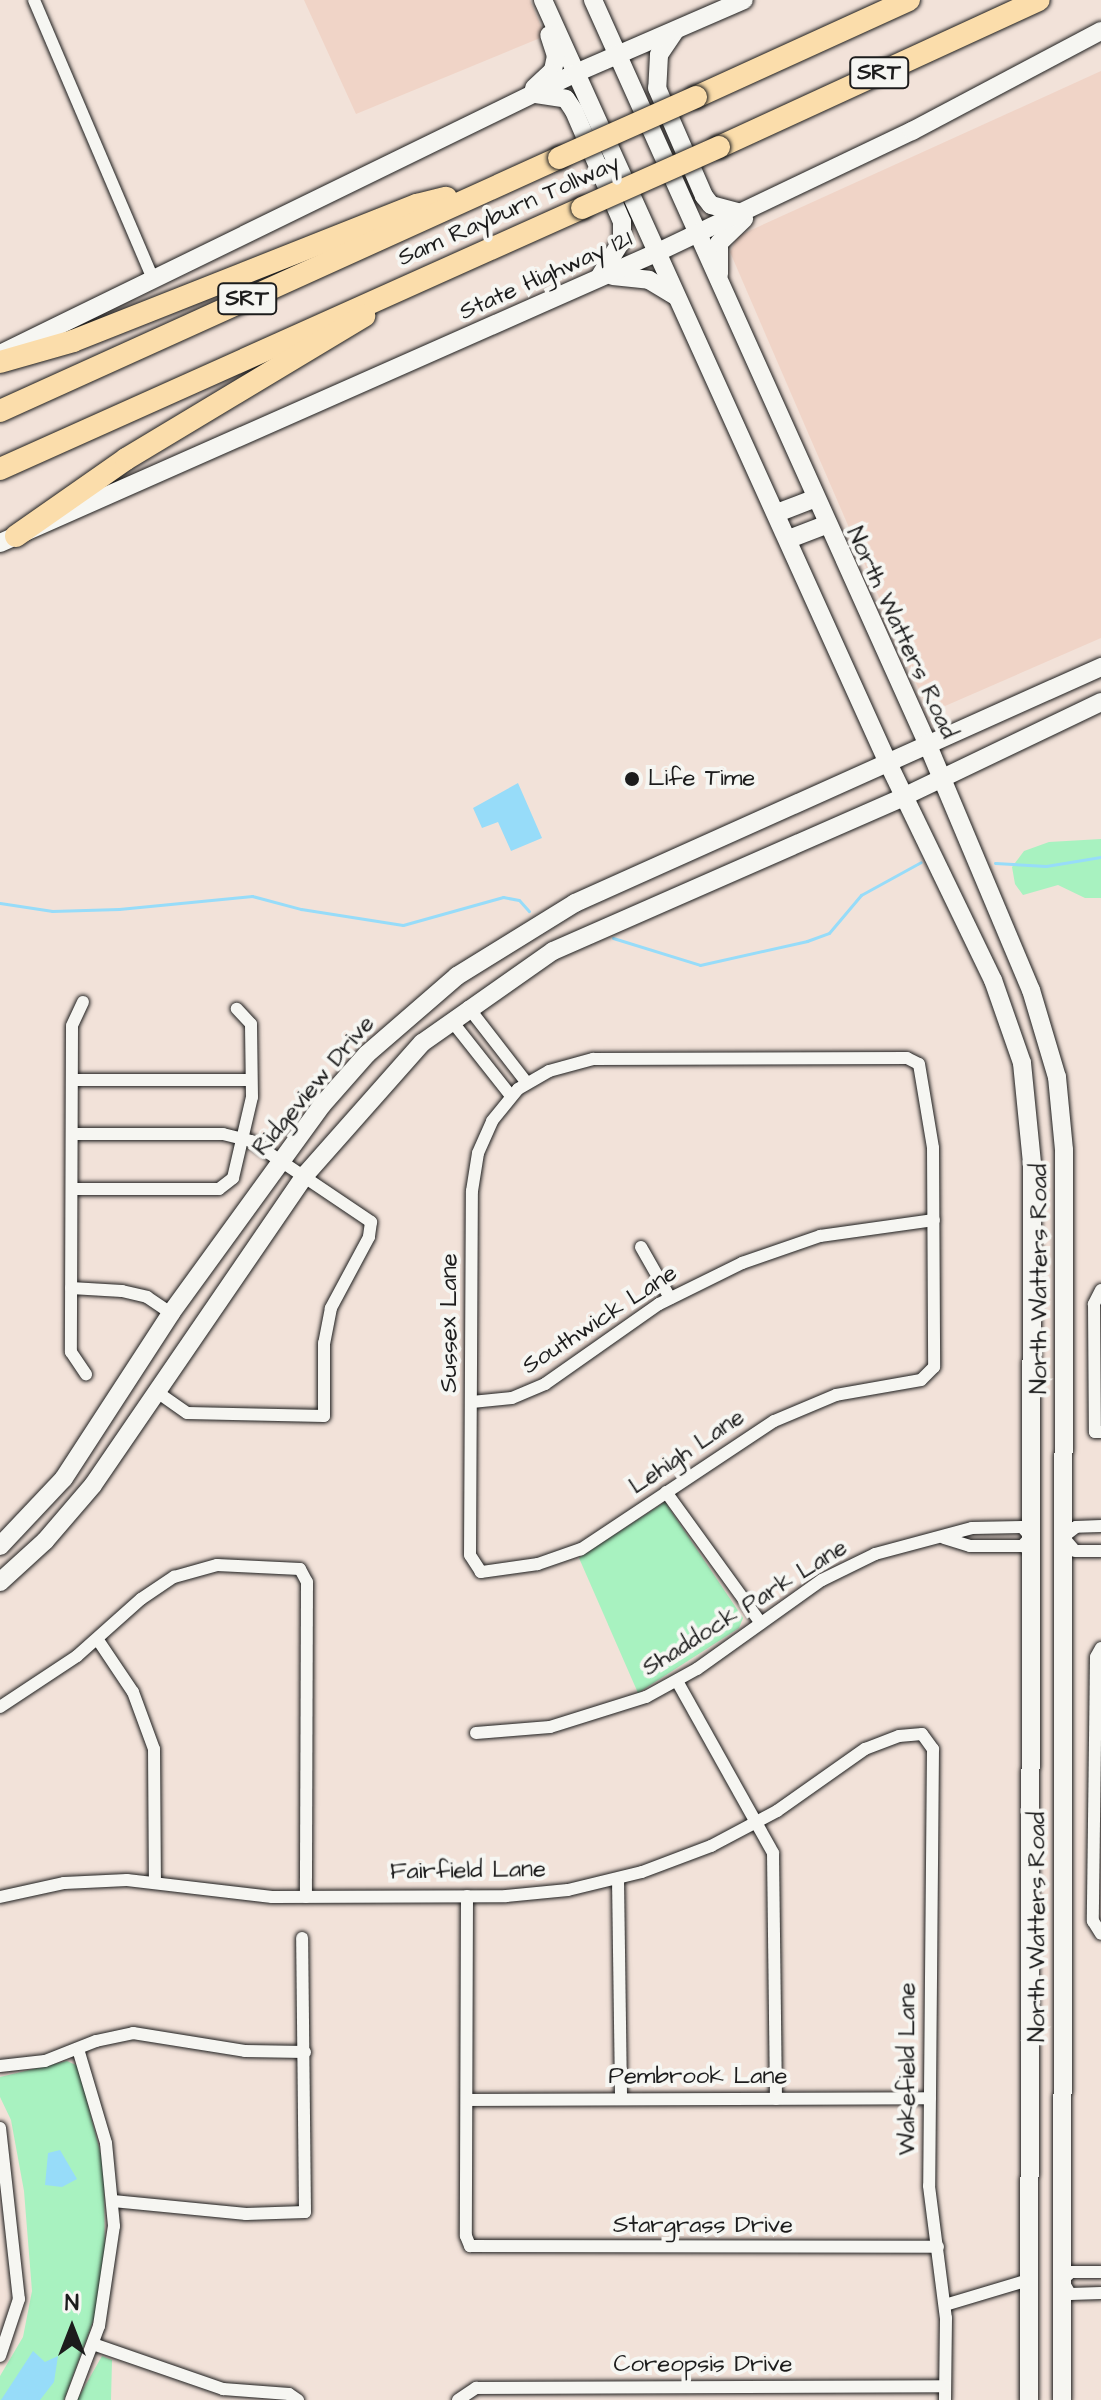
<!DOCTYPE html>
<html>
<head>
<meta charset="utf-8">
<style>
	body { margin:0 }
	#map { position:relative; width:1101px; height:2400px; overflow:hidden; background:#f2e2d9; font-family:"Architects Daughter",sans-serif }
	div>[style] { position:absolute }
	[style*='--x'] { left:calc(var(--x)*1px); top:calc(var(--y)*1px); width:calc(var(--w)*1px); rotate:calc(var(--a)*1deg) }
	.built>* { inset:0; background:#f0d4c7 }
	.green>* { inset:0; background:#a8f2c0 }
	.water>* { inset:0; background:#97dcf9 }
	.stream>* { height:3px; margin:-1.5px; padding:0 1.5px; transform-origin:1.5px; border-radius:1.5px; background:#97dcf9 }
	.roads { filter:drop-shadow(0 0 2px #1c1c1c) drop-shadow(0 0 2px #1c1c1c) }
	.minor>* { height:12px; margin:-6px; padding:0 6px; transform-origin:6px; border-radius:6px; background:#f6f6f2 }
	.secondary>* { height:18px; margin:-9px; padding:0 9px; transform-origin:9px; border-radius:9px; background:#f6f6f2 }
	.motorway>* { height:22px; margin:-11px; padding:0 11px; transform-origin:11px; border-radius:11px; background:#fbddab }
	.bridges { filter:drop-shadow(0 0 2px #1c1c1c) drop-shadow(0 0 2px #1c1c1c) }
	.motorway-bridge>* { height:22px; margin:-11px; padding:0 11px; transform-origin:11px; border-radius:11px; background:#fbddab }
	.dots>* { width:22px; height:22px; translate:-50% -50%; box-sizing:border-box; border:4px solid #f6f6f2; border-radius:50% }
	span { translate:-50% -50%; white-space:nowrap; text-align:center; line-height:1.15; -webkit-text-stroke:8px #f6f6f2; paint-order:stroke }
	.shield-label span { padding:2px 6px; background:#f6f6f2; border:2px solid; border-radius:6px; -webkit-text-stroke-width:0 }
	.shield-label { font-size:22px; color:#1c1c1c; font-weight:700 }
	.street-label { font-size:24px; color:#1c1c1c }
	.poi-label { font-size:24px; color:#1c1c1c }
	.left { translate:0 -50%; text-align:left }
	.north { position:absolute; left:32px; top:2288px; width:80px; height:80px; -webkit-text-stroke:6px #f6f6f2; paint-order:stroke; rotate:0deg; font-size:22px; font-weight:700; line-height:32px; text-align:center; color:#1c1c1c }
	.north::after { content:''; display:block; margin:auto; width:28px; height:36px; background:#1c1c1c; clip-path:polygon(50% 0,100% 100%,50% 72%,0 100%) }
</style>
</head>
<body>
<div id="map">
	<div class="built">
		<i style="clip-path:polygon(304px 0,530px 0,545px 36px,356px 114px)"></i>
		<i style="clip-path:polygon(1101px 71px,1101px 638px,929px 713px,730px 252px,738px 236px)"></i>
	</div>
	<div class="green">
		<i style="clip-path:polygon(1101px 839px,1101px 898px,1085px 898px,1058px 885px,1023px 895px,1015px 884px,1012px 867px,1024px 851px,1049px 842px)"></i>
		<i style="clip-path:polygon(665px 1502px,743px 1618px,739px 1628px,638px 1693px,579px 1558px)"></i>
		<i style="clip-path:polygon(67px 2061px,78px 2066px,104px 2167px,105px 2265px,95px 2316px,64px 2400px,0 2400px,0 2376px,23px 2337px,32px 2291px,24px 2191px,11px 2120px,0 2097px,0 2077px)"></i>
		<i style="clip-path:polygon(102px 2356px,112px 2360px,111px 2400px,77px 2400px)"></i>
	</div>
	<div class="water">
		<i style="clip-path:polygon(518px 783px,542px 838px,511px 851px,498px 822px,482px 828px,473px 808px)"></i>
		<i style="clip-path:polygon(60px 2150px,77px 2179px,62px 2187px,45px 2185px,48px 2153px)"></i>
		<i style="clip-path:polygon(33px 2351px,45px 2362px,58px 2356px,54px 2382px,40px 2400px,1px 2400px)"></i>
	</div>
	<div class="stream">
		<i style="--x:995;--y:863;--w:51;--a:3.4"></i>
		<i style="--x:1046;--y:866;--w:56;--a:-9.3"></i>
		<i style="--x:0;--y:903;--w:53;--a:8.7"></i>
		<i style="--x:52;--y:911;--w:67;--a:-1.7"></i>
		<i style="--x:119;--y:909;--w:134;--a:-5.6"></i>
		<i style="--x:252;--y:896;--w:51;--a:14.9"></i>
		<i style="--x:301;--y:909;--w:103;--a:8.9"></i>
		<i style="--x:403;--y:925;--w:104;--a:-15.6"></i>
		<i style="--x:503;--y:897;--w:16;--a:11"></i>
		<i style="--x:519;--y:900;--w:15;--a:48"></i>
		<i style="--x:613;--y:938;--w:91;--a:17.2"></i>
		<i style="--x:700;--y:965;--w:110;--a:-12.6"></i>
		<i style="--x:807;--y:941;--w:23;--a:-20"></i>
		<i style="--x:829;--y:933;--w:50;--a:-49.9"></i>
		<i style="--x:861;--y:895;--w:68;--a:-28.8"></i>
	</div>
	<div class="roads">
		<div class="minor">
			<i style="--x:34;--y:0;--w:303;--a:66.9"></i>
			<i style="--x:83;--y:1002;--w:26;--a:115"></i>
			<i style="--x:72;--y:1026;--w:326;--a:90.2"></i>
			<i style="--x:71;--y:1352;--w:27;--a:56"></i>
			<i style="--x:468;--y:1007;--w:96;--a:52.2"></i>
			<i style="--x:451;--y:1020;--w:97;--a:51.7"></i>
			<i style="--x:593;--y:1059;--w:314;--a:-0.2"></i>
			<i style="--x:907;--y:1058;--w:13;--a:27"></i>
			<i style="--x:919;--y:1064;--w:85;--a:80.5"></i>
			<i style="--x:933;--y:1148;--w:219;--a:89.7"></i>
			<i style="--x:934;--y:1367;--w:18;--a:135"></i>
			<i style="--x:921;--y:1380;--w:86;--a:170"></i>
			<i style="--x:836;--y:1395;--w:67;--a:157.2"></i>
			<i style="--x:774;--y:1421;--w:232;--a:146.4"></i>
			<i style="--x:581;--y:1549;--w:46;--a:160.8"></i>
			<i style="--x:538;--y:1564;--w:58;--a:172"></i>
			<i style="--x:481;--y:1572;--w:20;--a:-123"></i>
			<i style="--x:470;--y:1555;--w:364;--a:-89.7"></i>
			<i style="--x:472;--y:1191;--w:38;--a:-81"></i>
			<i style="--x:478;--y:1153;--w:35;--a:-66"></i>
			<i style="--x:492;--y:1121;--w:41;--a:-50.9"></i>
			<i style="--x:518;--y:1089;--w:36;--a:-30"></i>
			<i style="--x:549;--y:1071;--w:46;--a:-15.3"></i>
			<i style="--x:72;--y:1080;--w:179;--a:0"></i>
			<i style="--x:72;--y:1134;--w:151;--a:0"></i>
			<i style="--x:223;--y:1134;--w:29;--a:14"></i>
			<i style="--x:251;--y:1141;--w:145;--a:34"></i>
			<i style="--x:371;--y:1222;--w:15;--a:98"></i>
			<i style="--x:369;--y:1237;--w:81;--a:118.2"></i>
			<i style="--x:331;--y:1308;--w:36;--a:101"></i>
			<i style="--x:324;--y:1343;--w:73;--a:90"></i>
			<i style="--x:324;--y:1416;--w:137;--a:-178.7"></i>
			<i style="--x:187;--y:1413;--w:35;--a:-145"></i>
			<i style="--x:72;--y:1189;--w:147;--a:0"></i>
			<i style="--x:219;--y:1189;--w:18;--a:-38"></i>
			<i style="--x:233;--y:1178;--w:83;--a:-76.8"></i>
			<i style="--x:252;--y:1097;--w:73;--a:-90.8"></i>
			<i style="--x:251;--y:1024;--w:21;--a:-133"></i>
			<i style="--x:641;--y:1247;--w:59;--a:60.4"></i>
			<i style="--x:71;--y:1288;--w:51;--a:3.4"></i>
			<i style="--x:122;--y:1291;--w:26;--a:13"></i>
			<i style="--x:147;--y:1297;--w:29;--a:34"></i>
			<i style="--x:1101;--y:1290;--w:16;--a:117"></i>
			<i style="--x:1094;--y:1304;--w:128;--a:89.6"></i>
			<i style="--x:1095;--y:1432;--w:6;--a:0"></i>
			<i style="--x:472;--y:1402;--w:40;--a:-5.7"></i>
			<i style="--x:512;--y:1398;--w:36;--a:-23"></i>
			<i style="--x:545;--y:1384;--w:139;--a:-35.1"></i>
			<i style="--x:659;--y:1304;--w:93;--a:-26.3"></i>
			<i style="--x:742;--y:1263;--w:83;--a:-19.1"></i>
			<i style="--x:820;--y:1236;--w:115;--a:-8"></i>
			<i style="--x:666;--y:1492;--w:162;--a:54.1"></i>
			<i style="--x:1101;--y:1526;--w:25;--a:178"></i>
			<i style="--x:1076;--y:1527;--w:16;--a:142"></i>
			<i style="--x:1063;--y:1537;--w:18;--a:49"></i>
			<i style="--x:1075;--y:1551;--w:26;--a:0"></i>
			<i style="--x:98;--y:1640;--w:63;--a:56.1"></i>
			<i style="--x:133;--y:1692;--w:61;--a:69.8"></i>
			<i style="--x:154;--y:1749;--w:132;--a:89.6"></i>
			<i style="--x:1101;--y:1648;--w:10;--a:119"></i>
			<i style="--x:1096;--y:1657;--w:264;--a:90.7"></i>
			<i style="--x:1093;--y:1921;--w:15;--a:58"></i>
			<i style="--x:677;--y:1681;--w:197;--a:60.8"></i>
			<i style="--x:773;--y:1853;--w:246;--a:89.3"></i>
			<i style="--x:0;--y:1707;--w:92;--a:-33.5"></i>
			<i style="--x:77;--y:1656;--w:86;--a:-41.7"></i>
			<i style="--x:141;--y:1599;--w:40;--a:-34"></i>
			<i style="--x:174;--y:1577;--w:45;--a:-15.6"></i>
			<i style="--x:217;--y:1565;--w:83;--a:2.8"></i>
			<i style="--x:300;--y:1569;--w:15;--a:62"></i>
			<i style="--x:307;--y:1582;--w:315;--a:90.2"></i>
			<i style="--x:476;--y:1733;--w:74;--a:-4.6"></i>
			<i style="--x:550;--y:1727;--w:101;--a:-17.4"></i>
			<i style="--x:646;--y:1697;--w:58;--a:-28.8"></i>
			<i style="--x:697;--y:1669;--w:153;--a:-35.5"></i>
			<i style="--x:822;--y:1580;--w:59;--a:-26.1"></i>
			<i style="--x:875;--y:1554;--w:100;--a:-15"></i>
			<i style="--x:972;--y:1528;--w:50;--a:-1.1"></i>
			<i style="--x:1022;--y:1527;--w:13;--a:48"></i>
			<i style="--x:1031;--y:1537;--w:13;--a:135"></i>
			<i style="--x:1022;--y:1546;--w:52;--a:180"></i>
			<i style="--x:970;--y:1546;--w:27;--a:-163"></i>
			<i style="--x:618;--y:1879;--w:220;--a:89.2"></i>
			<i style="--x:467;--y:1896;--w:340;--a:90.2"></i>
			<i style="--x:466;--y:2236;--w:11;--a:68"></i>
			<i style="--x:470;--y:2246;--w:468;--a:0.1"></i>
			<i style="--x:0;--y:1897;--w:66;--a:-12.3"></i>
			<i style="--x:64;--y:1883;--w:63;--a:-2.7"></i>
			<i style="--x:127;--y:1880;--w:146;--a:6.7"></i>
			<i style="--x:272;--y:1897;--w:234;--a:-0.2"></i>
			<i style="--x:506;--y:1896;--w:62;--a:-5.5"></i>
			<i style="--x:568;--y:1890;--w:76;--a:-13.7"></i>
			<i style="--x:642;--y:1872;--w:74;--a:-20.6"></i>
			<i style="--x:711;--y:1846;--w:75;--a:-27.9"></i>
			<i style="--x:777;--y:1811;--w:108;--a:-35.2"></i>
			<i style="--x:865;--y:1749;--w:36;--a:-21"></i>
			<i style="--x:899;--y:1736;--w:23;--a:-5"></i>
			<i style="--x:922;--y:1734;--w:19;--a:54"></i>
			<i style="--x:933;--y:1749;--w:437;--a:90.5"></i>
			<i style="--x:929;--y:2186;--w:133;--a:82.7"></i>
			<i style="--x:946;--y:2318;--w:82;--a:90.7"></i>
			<i style="--x:0;--y:2066;--w:45;--a:-6.3"></i>
			<i style="--x:45;--y:2061;--w:55;--a:-21.4"></i>
			<i style="--x:96;--y:2041;--w:38;--a:-12"></i>
			<i style="--x:133;--y:2033;--w:113;--a:9.1"></i>
			<i style="--x:245;--y:2051;--w:60;--a:1"></i>
			<i style="--x:467;--y:2100;--w:463;--a:-0.2"></i>
			<i style="--x:0;--y:2128;--w:172;--a:83.7"></i>
			<i style="--x:19;--y:2299;--w:60;--a:108.4"></i>
			<i style="--x:113;--y:2201;--w:134;--a:5.6"></i>
			<i style="--x:246;--y:2214;--w:59;--a:-1.9"></i>
			<i style="--x:305;--y:2212;--w:274;--a:-90.6"></i>
			<i style="--x:1101;--y:2272;--w:30;--a:180"></i>
			<i style="--x:1071;--y:2272;--w:12;--a:138"></i>
			<i style="--x:1062;--y:2280;--w:16;--a:60"></i>
			<i style="--x:1070;--y:2294;--w:31;--a:-2"></i>
			<i style="--x:945;--y:2305;--w:88;--a:-16.6"></i>
			<i style="--x:93;--y:2344;--w:138;--a:19.1"></i>
			<i style="--x:223;--y:2389;--w:66;--a:4.3"></i>
			<i style="--x:289;--y:2394;--w:11;--a:34"></i>
			<i style="--x:71;--y:2400;--w:79;--a:-69.3"></i>
			<i style="--x:99;--y:2326;--w:101;--a:-81.5"></i>
			<i style="--x:114;--y:2226;--w:83;--a:-95.5"></i>
			<i style="--x:106;--y:2143;--w:98;--a:-106.6"></i>
			<i style="--x:458;--y:2400;--w:22;--a:-34"></i>
			<i style="--x:476;--y:2388;--w:469;--a:-0.2"></i>
		</div>
		<div class="secondary">
			<i style="--x:543;--y:0;--w:837;--a:65.67"></i>
			<i style="--x:888;--y:763;--w:241;--a:64.2"></i>
			<i style="--x:993;--y:980;--w:88;--a:70.7"></i>
			<i style="--x:1022;--y:1063;--w:101;--a:84.3"></i>
			<i style="--x:1032;--y:1164;--w:1236;--a:90.14"></i>
			<i style="--x:593;--y:0;--w:815;--a:65.79"></i>
			<i style="--x:927;--y:743;--w:268;--a:67.2"></i>
			<i style="--x:1031;--y:990;--w:91;--a:73.4"></i>
			<i style="--x:1057;--y:1077;--w:73;--a:84.5"></i>
			<i style="--x:1064;--y:1150;--w:1250;--a:90.09"></i>
			<i style="--x:675;--y:31;--w:29;--a:124"></i>
			<i style="--x:659;--y:55;--w:33;--a:93"></i>
			<i style="--x:657;--y:88;--w:118;--a:66.5"></i>
			<i style="--x:704;--y:196;--w:11;--a:52"></i>
			<i style="--x:711;--y:205;--w:30;--a:15"></i>
			<i style="--x:534;--y:88;--w:26;--a:-43"></i>
			<i style="--x:553;--y:70;--w:14;--a:-78"></i>
			<i style="--x:556;--y:56;--w:22;--a:-108"></i>
			<i style="--x:536;--y:94;--w:30;--a:9"></i>
			<i style="--x:566;--y:99;--w:14;--a:56"></i>
			<i style="--x:574;--y:111;--w:121;--a:66.6"></i>
			<i style="--x:622;--y:222;--w:18;--a:90"></i>
			<i style="--x:622;--y:240;--w:42;--a:121.4"></i>
			<i style="--x:719;--y:274;--w:31;--a:-90"></i>
			<i style="--x:719;--y:243;--w:35;--a:-44"></i>
			<i style="--x:613;--y:276;--w:36;--a:6"></i>
			<i style="--x:649;--y:280;--w:31;--a:31"></i>
			<i style="--x:0;--y:354;--w:641;--a:-26.01"></i>
			<i style="--x:576;--y:73;--w:183;--a:-23.5"></i>
			<i style="--x:777;--y:513;--w:40;--a:-21"></i>
			<i style="--x:789;--y:539;--w:39;--a:-21"></i>
			<i style="--x:0;--y:543;--w:717;--a:-23.85"></i>
			<i style="--x:656;--y:253;--w:284;--a:-25.5"></i>
			<i style="--x:912;--y:131;--w:214;--a:-27.9"></i>
			<i style="--x:0;--y:1546;--w:93;--a:-46.7"></i>
			<i style="--x:64;--y:1478;--w:197;--a:-57"></i>
			<i style="--x:171;--y:1313;--w:257;--a:-54"></i>
			<i style="--x:322;--y:1105;--w:68;--a:-48.6"></i>
			<i style="--x:367;--y:1054;--w:119;--a:-40.9"></i>
			<i style="--x:457;--y:976;--w:139;--a:-31.7"></i>
			<i style="--x:575;--y:903;--w:577;--a:-24.16"></i>
			<i style="--x:0;--y:1582;--w:61;--a:-42.3"></i>
			<i style="--x:45;--y:1541;--w:74;--a:-49.4"></i>
			<i style="--x:93;--y:1485;--w:377;--a:-55.6"></i>
			<i style="--x:306;--y:1174;--w:175;--a:-48.5"></i>
			<i style="--x:422;--y:1043;--w:160;--a:-35.1"></i>
			<i style="--x:553;--y:951;--w:382;--a:-23.7"></i>
			<i style="--x:903;--y:797;--w:220;--a:-25.6"></i>
		</div>
		<div class="motorway">
			<i style="--x:696;--y:97;--w:234;--a:-24.5"></i>
			<i style="--x:719;--y:147;--w:352;--a:-24.7"></i>
			<i style="--x:0;--y:362;--w:76;--a:-16"></i>
			<i style="--x:73;--y:341;--w:370;--a:-21.6"></i>
			<i style="--x:417;--y:205;--w:30;--a:-14"></i>
			<i style="--x:0;--y:411;--w:614;--a:-24.35"></i>
			<i style="--x:0;--y:469;--w:638;--a:-24.15"></i>
			<i style="--x:16;--y:536;--w:134;--a:-35"></i>
			<i style="--x:126;--y:459;--w:278;--a:-31"></i>
		</div>
	</div>
	<div class="bridges">
		<div class="motorway-bridge">
			<i style="--x:559;--y:158;--w:150;--a:-24"></i>
			<i style="--x:582;--y:208;--w:150;--a:-24"></i>
		</div>
	</div>
	<div class="dots">
		<i style="left:632px;top:779px;background:#1c1c1c"></i>
	</div>
	<div class="shield-label">
		<span style="left:879px;top:73px">SRT</span>
		<span style="left:247px;top:299px">SRT</span>
	</div>
	<div class="street-label">
		<span style="left:509px;top:211px;rotate:-24deg">Sam Rayburn Tollway</span>
		<span style="left:546px;top:276px;rotate:-24deg">State Highway 121</span>
		<span style="left:901px;top:633px;rotate:65deg">North Watters Road</span>
		<span style="left:314px;top:1086px;rotate:-50deg">Ridgeview Drive</span>
		<span style="left:1040px;top:1279px;rotate:-90deg">North Watters Road</span>
		<span style="left:600px;top:1320px;rotate:-33deg">Southwick Lane</span>
		<span style="left:450px;top:1323px;rotate:-90deg">Sussex Lane</span>
		<span style="left:687px;top:1452px;rotate:-34deg">Lehigh Lane</span>
		<span style="left:745px;top:1608px;rotate:-32deg">Shaddock Park Lane</span>
		<span style="left:468px;top:1871px;rotate:-1deg">Fairfield Lane</span>
		<span style="left:1038px;top:1927px;rotate:-90deg">North Watters Road</span>
		<span style="left:908px;top:2069px;rotate:-90deg">Wakefield Lane</span>
		<span style="left:698px;top:2077px">Pembrook Lane</span>
		<span style="left:703px;top:2226px">Stargrass Drive</span>
		<span style="left:703px;top:2365px">Coreopsis Drive</span>
	</div>
	<div class="poi-label">
		<span class="left" style="left:648px;top:779px">Life Time</span>
	</div>
	<div class="north">N</div>
</div>
</body>
</html>
